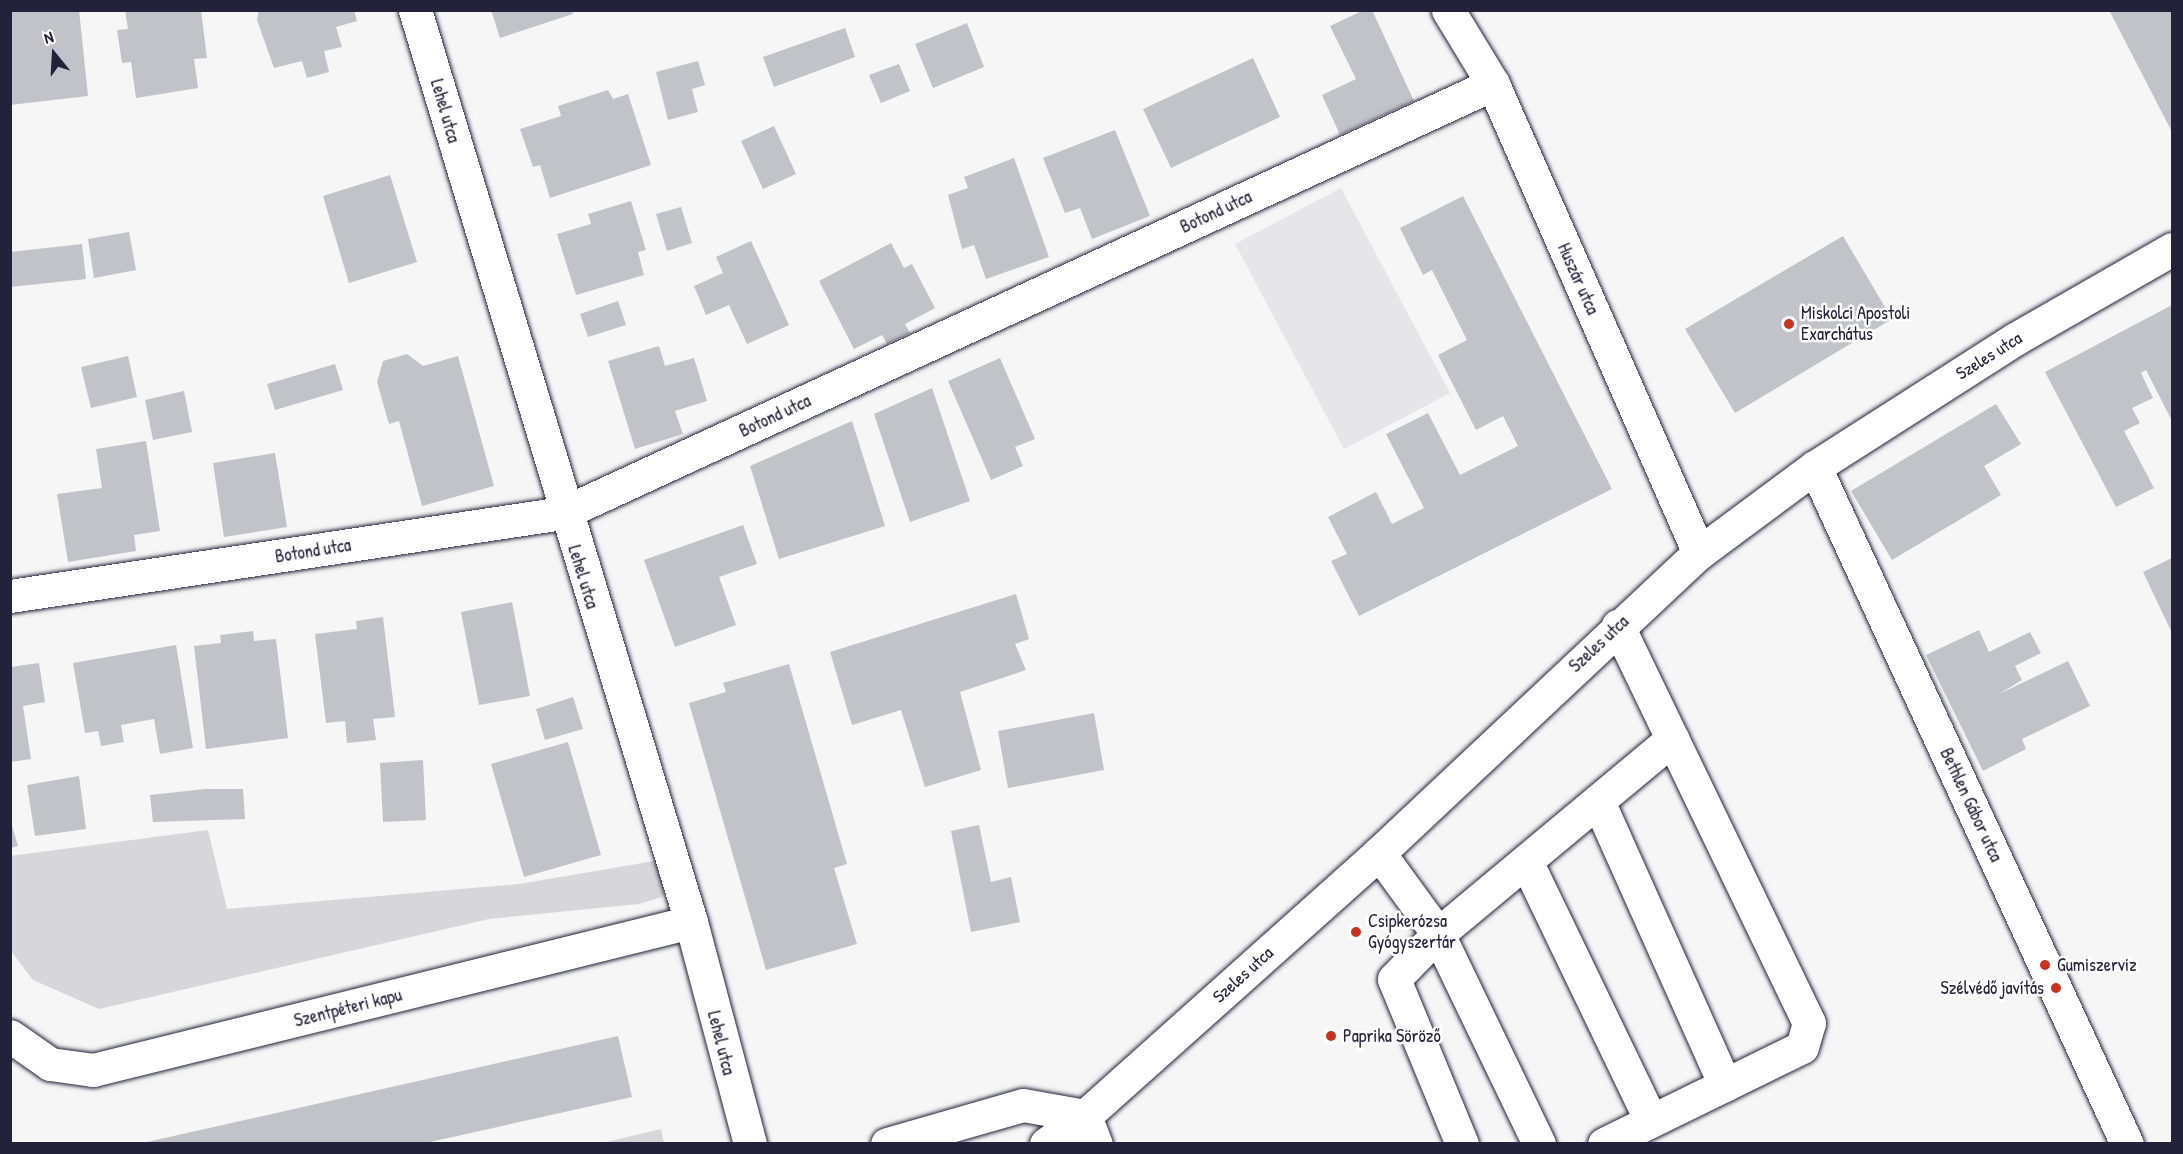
<!DOCTYPE html>
<html>
<head>
<meta charset="utf-8">
<style>
	body { margin:0 }
	#map { position:relative; width:2183px; height:1154px; overflow:hidden; background:#f6f6f7; font-family:"Patrick Hand",sans-serif }
	div>[style] { position:absolute }
	[style*='--x'] { left:calc(var(--x)*1px); top:calc(var(--y)*1px); width:calc(var(--w)*1px); rotate:calc(var(--a)*1deg) }
	.built>* { inset:0; background:#e6e6e9 }
	.green>* { inset:0; background:#d7d7db }
	.building>* { inset:0; background:#c2c2c9 }
	.roads { filter:drop-shadow(0 0 2px #22223b) drop-shadow(0 0 2px #22223b) }
	.minor>* { height:33px; margin:-16.5px; padding:0 16.5px; transform-origin:16.5px; border-radius:16.5px; background:#fff }
	.dots>* { width:16px; height:16px; translate:-50% -50%; box-sizing:border-box; border:3px solid #fff; border-radius:50% }
	span { translate:-50% -50%; white-space:nowrap; text-align:center; line-height:1.15; -webkit-text-stroke:5px #fff; paint-order:stroke }
	.street-label { font-size:18px; color:#22223b }
	.poi-label { font-size:18px; color:#22223b }
	.left { translate:0 -50%; text-align:left }
	.right { translate:-100% -50%; text-align:right }
	.frame { position:absolute; inset:0; border:12px solid #22223b; pointer-events:none }
	.north { position:absolute; left:24px; top:24px; width:60px; height:60px; -webkit-text-stroke:4px #fff; paint-order:stroke; rotate:342deg; font-size:16px; font-weight:700; line-height:24px; text-align:center; color:#22223b }
	.north::after { content:''; display:block; margin:auto; width:21px; height:27px; background:#22223b; clip-path:polygon(50% 0,100% 100%,50% 72%,0 100%) }
</style>
</head>
<body>
<div id="map">
	<div class="built">
		<i style="clip-path:polygon(1341px 188px,1450px 393px,1344px 449px,1235px 244px)"></i>
	</div>
	<div class="green">
		<i style="clip-path:polygon(208px 830px,227px 909px,519px 884px,672px 858px,675px 882px,662px 897px,639px 904px,489px 919px,99px 1009px,33px 980px,11px 951px,10px 856px)"></i>
		<i style="clip-path:polygon(661px 1129px,664px 1143px,602px 1143px)"></i>
	</div>
	<div class="building">
		<i style="clip-path:polygon(79px 10px,88px 96px,10px 105px,10px 12px)"></i>
		<i style="clip-path:polygon(125px 10px,201px 10px,207px 58px,194px 59px,198px 88px,136px 98px,131px 62px,122px 63px,117px 30px,128px 29px)"></i>
		<i style="clip-path:polygon(259px 10px,354px 10px,357px 21px,336px 27px,342px 47px,324px 51px,329px 72px,307px 78px,302px 61px,274px 68px,257px 20px)"></i>
		<i style="clip-path:polygon(491px 10px,572px 10px,573px 14px,500px 38px)"></i>
		<i style="clip-path:polygon(1364px 10px,1372px 10px,1414px 101px,1340px 135px,1322px 95px,1356px 79px,1330px 26px)"></i>
		<i style="clip-path:polygon(2109px 10px,2172px 10px,2172px 132px)"></i>
		<i style="clip-path:polygon(967px 23px,984px 67px,933px 88px,915px 44px)"></i>
		<i style="clip-path:polygon(845px 28px,855px 57px,774px 87px,763px 57px)"></i>
		<i style="clip-path:polygon(1253px 58px,1280px 117px,1171px 168px,1143px 109px)"></i>
		<i style="clip-path:polygon(698px 61px,705px 85px,692px 89px,698px 112px,668px 120px,656px 72px)"></i>
		<i style="clip-path:polygon(899px 64px,910px 91px,881px 103px,869px 75px)"></i>
		<i style="clip-path:polygon(608px 90px,613px 99px,628px 94px,651px 165px,550px 198px,540px 165px,533px 167px,520px 129px,561px 116px,558px 106px)"></i>
		<i style="clip-path:polygon(774px 126px,796px 174px,763px 189px,741px 141px)"></i>
		<i style="clip-path:polygon(1115px 130px,1150px 216px,1092px 239px,1080px 208px,1065px 213px,1043px 158px)"></i>
		<i style="clip-path:polygon(1014px 158px,1049px 257px,986px 279px,974px 245px,962px 249px,948px 195px,968px 188px,964px 177px)"></i>
		<i style="clip-path:polygon(390px 175px,417px 262px,349px 283px,323px 196px)"></i>
		<i style="clip-path:polygon(1463px 196px,1612px 489px,1359px 616px,1331px 561px,1347px 554px,1328px 517px,1376px 492px,1392px 524px,1424px 508px,1386px 434px,1428px 413px,1460px 475px,1518px 446px,1503px 416px,1476px 430px,1438px 355px,1467px 340px,1432px 270px,1423px 275px,1400px 228px)"></i>
		<i style="clip-path:polygon(631px 201px,646px 250px,638px 252px,644px 275px,576px 295px,557px 234px,591px 224px,588px 214px)"></i>
		<i style="clip-path:polygon(681px 207px,692px 243px,667px 251px,656px 214px)"></i>
		<i style="clip-path:polygon(129px 232px,136px 270px,94px 278px,88px 239px)"></i>
		<i style="clip-path:polygon(1843px 236px,1892px 319px,1735px 413px,1685px 329px)"></i>
		<i style="clip-path:polygon(751px 241px,789px 325px,747px 344px,729px 305px,706px 315px,694px 286px,723px 273px,716px 257px)"></i>
		<i style="clip-path:polygon(891px 243px,904px 268px,912px 264px,935px 308px,905px 324px,910px 333px,887px 344px,882px 335px,854px 349px,819px 281px)"></i>
		<i style="clip-path:polygon(82px 244px,86px 279px,10px 287px,10px 252px)"></i>
		<i style="clip-path:polygon(618px 301px,626px 325px,588px 337px,580px 314px)"></i>
		<i style="clip-path:polygon(2172px 305px,2172px 421px,2146px 370px,2141px 373px,2153px 398px,2132px 408px,2140px 423px,2124px 431px,2154px 488px,2116px 507px,2045px 372px)"></i>
		<i style="clip-path:polygon(659px 346px,665px 366px,694px 358px,707px 401px,675px 411px,683px 434px,635px 449px,608px 361px)"></i>
		<i style="clip-path:polygon(407px 354px,423px 366px,458px 356px,494px 486px,422px 506px,399px 421px,389px 424px,377px 382px,383px 361px)"></i>
		<i style="clip-path:polygon(128px 356px,137px 397px,91px 408px,81px 367px)"></i>
		<i style="clip-path:polygon(1000px 358px,1035px 439px,1015px 447px,1023px 466px,991px 480px,948px 381px)"></i>
		<i style="clip-path:polygon(335px 364px,343px 390px,275px 410px,267px 384px)"></i>
		<i style="clip-path:polygon(932px 388px,970px 501px,910px 522px,874px 414px)"></i>
		<i style="clip-path:polygon(184px 391px,192px 432px,153px 440px,145px 400px)"></i>
		<i style="clip-path:polygon(1996px 404px,2021px 444px,1984px 466px,2001px 495px,1892px 560px,1851px 491px)"></i>
		<i style="clip-path:polygon(852px 421px,885px 526px,779px 559px,750px 466px)"></i>
		<i style="clip-path:polygon(146px 441px,160px 531px,134px 535px,136px 551px,68px 562px,57px 494px,102px 488px,96px 449px)"></i>
		<i style="clip-path:polygon(275px 453px,287px 527px,224px 537px,213px 463px)"></i>
		<i style="clip-path:polygon(743px 525px,757px 564px,719px 577px,736px 625px,675px 647px,644px 560px)"></i>
		<i style="clip-path:polygon(2172px 558px,2172px 633px,2143px 572px)"></i>
		<i style="clip-path:polygon(1016px 594px,1029px 639px,1015px 644px,1026px 670px,960px 692px,981px 770px,925px 787px,901px 710px,852px 725px,830px 652px)"></i>
		<i style="clip-path:polygon(512px 602px,530px 696px,479px 705px,461px 612px)"></i>
		<i style="clip-path:polygon(383px 617px,395px 717px,373px 719px,376px 740px,347px 743px,345px 721px,326px 723px,315px 634px,357px 629px,356px 621px)"></i>
		<i style="clip-path:polygon(1979px 630px,1989px 652px,2030px 632px,2041px 653px,2015px 666px,2022px 680px,1999px 694px,2068px 661px,2090px 706px,2022px 739px,2026px 749px,1983px 771px,1926px 655px)"></i>
		<i style="clip-path:polygon(253px 631px,254px 641px,276px 639px,288px 738px,206px 749px,194px 646px,221px 643px,220px 635px)"></i>
		<i style="clip-path:polygon(176px 645px,193px 748px,160px 754px,154px 719px,121px 725px,124px 742px,101px 746px,98px 731px,85px 733px,73px 663px)"></i>
		<i style="clip-path:polygon(39px 663px,45px 702px,23px 706px,31px 759px,10px 762px,10px 667px)"></i>
		<i style="clip-path:polygon(789px 664px,847px 864px,834px 868px,857px 944px,766px 970px,689px 703px,726px 692px,723px 683px)"></i>
		<i style="clip-path:polygon(573px 697px,583px 729px,545px 740px,536px 709px)"></i>
		<i style="clip-path:polygon(1094px 713px,1104px 770px,1008px 788px,998px 731px)"></i>
		<i style="clip-path:polygon(568px 742px,601px 855px,524px 877px,491px 764px)"></i>
		<i style="clip-path:polygon(423px 760px,426px 820px,383px 822px,380px 763px)"></i>
		<i style="clip-path:polygon(79px 776px,86px 829px,35px 836px,27px 785px)"></i>
		<i style="clip-path:polygon(205px 789px,243px 789px,245px 819px,153px 822px,150px 795px)"></i>
		<i style="clip-path:polygon(10px 819px,18px 846px,10px 848px)"></i>
		<i style="clip-path:polygon(979px 825px,991px 882px,1011px 877px,1020px 922px,971px 932px,951px 831px)"></i>
		<i style="clip-path:polygon(618px 1036px,632px 1097px,421px 1144px,138px 1144px)"></i>
	</div>
	<div class="roads">
		<div class="minor">
			<i style="--x:415;--y:10;--w:953;--a:73.16"></i>
			<i style="--x:691;--y:922;--w:230;--a:75.1"></i>
			<i style="--x:1448;--y:10;--w:87;--a:58.7"></i>
			<i style="--x:1493;--y:84;--w:512;--a:66.29"></i>
			<i style="--x:1815;--y:467;--w:745;--a:65.26"></i>
			<i style="--x:10;--y:596;--w:559;--a:-8.54"></i>
			<i style="--x:563;--y:513;--w:1024;--a:-24.76"></i>
			<i style="--x:1598;--y:801;--w:311;--a:65.9"></i>
			<i style="--x:1379;--y:853;--w:100;--a:53.9"></i>
			<i style="--x:1438;--y:934;--w:233;--a:64.3"></i>
			<i style="--x:1526;--y:861;--w:288;--a:64.3"></i>
			<i style="--x:10;--y:1036;--w:49;--a:35"></i>
			<i style="--x:50;--y:1064;--w:43;--a:7.9"></i>
			<i style="--x:93;--y:1070;--w:616;--a:-13.9"></i>
			<i style="--x:1085;--y:1116;--w:30;--a:69"></i>
			<i style="--x:887;--y:1144;--w:141;--a:-16"></i>
			<i style="--x:1023;--y:1105;--w:63;--a:10.1"></i>
			<i style="--x:1046;--y:1144;--w:48;--a:-35.7"></i>
			<i style="--x:1085;--y:1116;--w:394;--a:-41.8"></i>
			<i style="--x:1379;--y:853;--w:439;--a:-43.2"></i>
			<i style="--x:1699;--y:553;--w:144;--a:-36.6"></i>
			<i style="--x:1815;--y:467;--w:237;--a:-32.6"></i>
			<i style="--x:2015;--y:339;--w:181;--a:-29.8"></i>
			<i style="--x:1462;--y:1144;--w:178;--a:-112.4"></i>
			<i style="--x:1394;--y:979;--w:63;--a:-45.6"></i>
			<i style="--x:1438;--y:934;--w:305;--a:-39.8"></i>
			<i style="--x:1604;--y:1144;--w:220;--a:-26.1"></i>
			<i style="--x:1802;--y:1047;--w:25;--a:-74"></i>
			<i style="--x:1809;--y:1023;--w:441;--a:-115.7"></i>
		</div>
	</div>
	<div class="dots">
		<i style="left:1789px;top:324px;background:#c8321e"></i>
		<i style="left:1356px;top:932px;background:#c8321e"></i>
		<i style="left:2045px;top:965px;background:#c8321e"></i>
		<i style="left:2056px;top:988px;background:#c8321e"></i>
		<i style="left:1331px;top:1036px;background:#c8321e"></i>
	</div>
	<div class="street-label">
		<span style="left:445px;top:111px;rotate:74deg">Lehel utca</span>
		<span style="left:1216px;top:212px;rotate:-25deg">Botond utca</span>
		<span style="left:1578px;top:279px;rotate:66deg">Huszár utca</span>
		<span style="left:1989px;top:356px;rotate:-32deg">Szeles utca</span>
		<span style="left:775px;top:416px;rotate:-25deg">Botond utca</span>
		<span style="left:313px;top:551px;rotate:-9deg">Botond utca</span>
		<span style="left:583px;top:577px;rotate:73deg">Lehel utca</span>
		<span style="left:1599px;top:644px;rotate:-43deg">Szeles utca</span>
		<span style="left:1971px;top:805px;rotate:65deg">Bethlen Gábor utca</span>
		<span style="left:1243px;top:975px;rotate:-42deg">Szeles utca</span>
		<span style="left:348px;top:1008px;rotate:-14deg">Szentpéteri kapu</span>
		<span style="left:721px;top:1043px;rotate:76deg">Lehel utca</span>
	</div>
	<div class="poi-label">
		<span class="left" style="left:1801px;top:324px">Miskolci Apostoli<br>Exarchátus</span>
		<span class="left" style="left:1368px;top:932px">Csipkerózsa<br>Gyógyszertár</span>
		<span class="left" style="left:2057px;top:965px">Gumiszerviz</span>
		<span class="right" style="left:2044px;top:988px">Szélvédő javítás</span>
		<span class="left" style="left:1343px;top:1036px">Paprika Söröző</span>
	</div>
	<div class="frame"></div>
	<div class="north">N</div>
</div>
</body>
</html>
